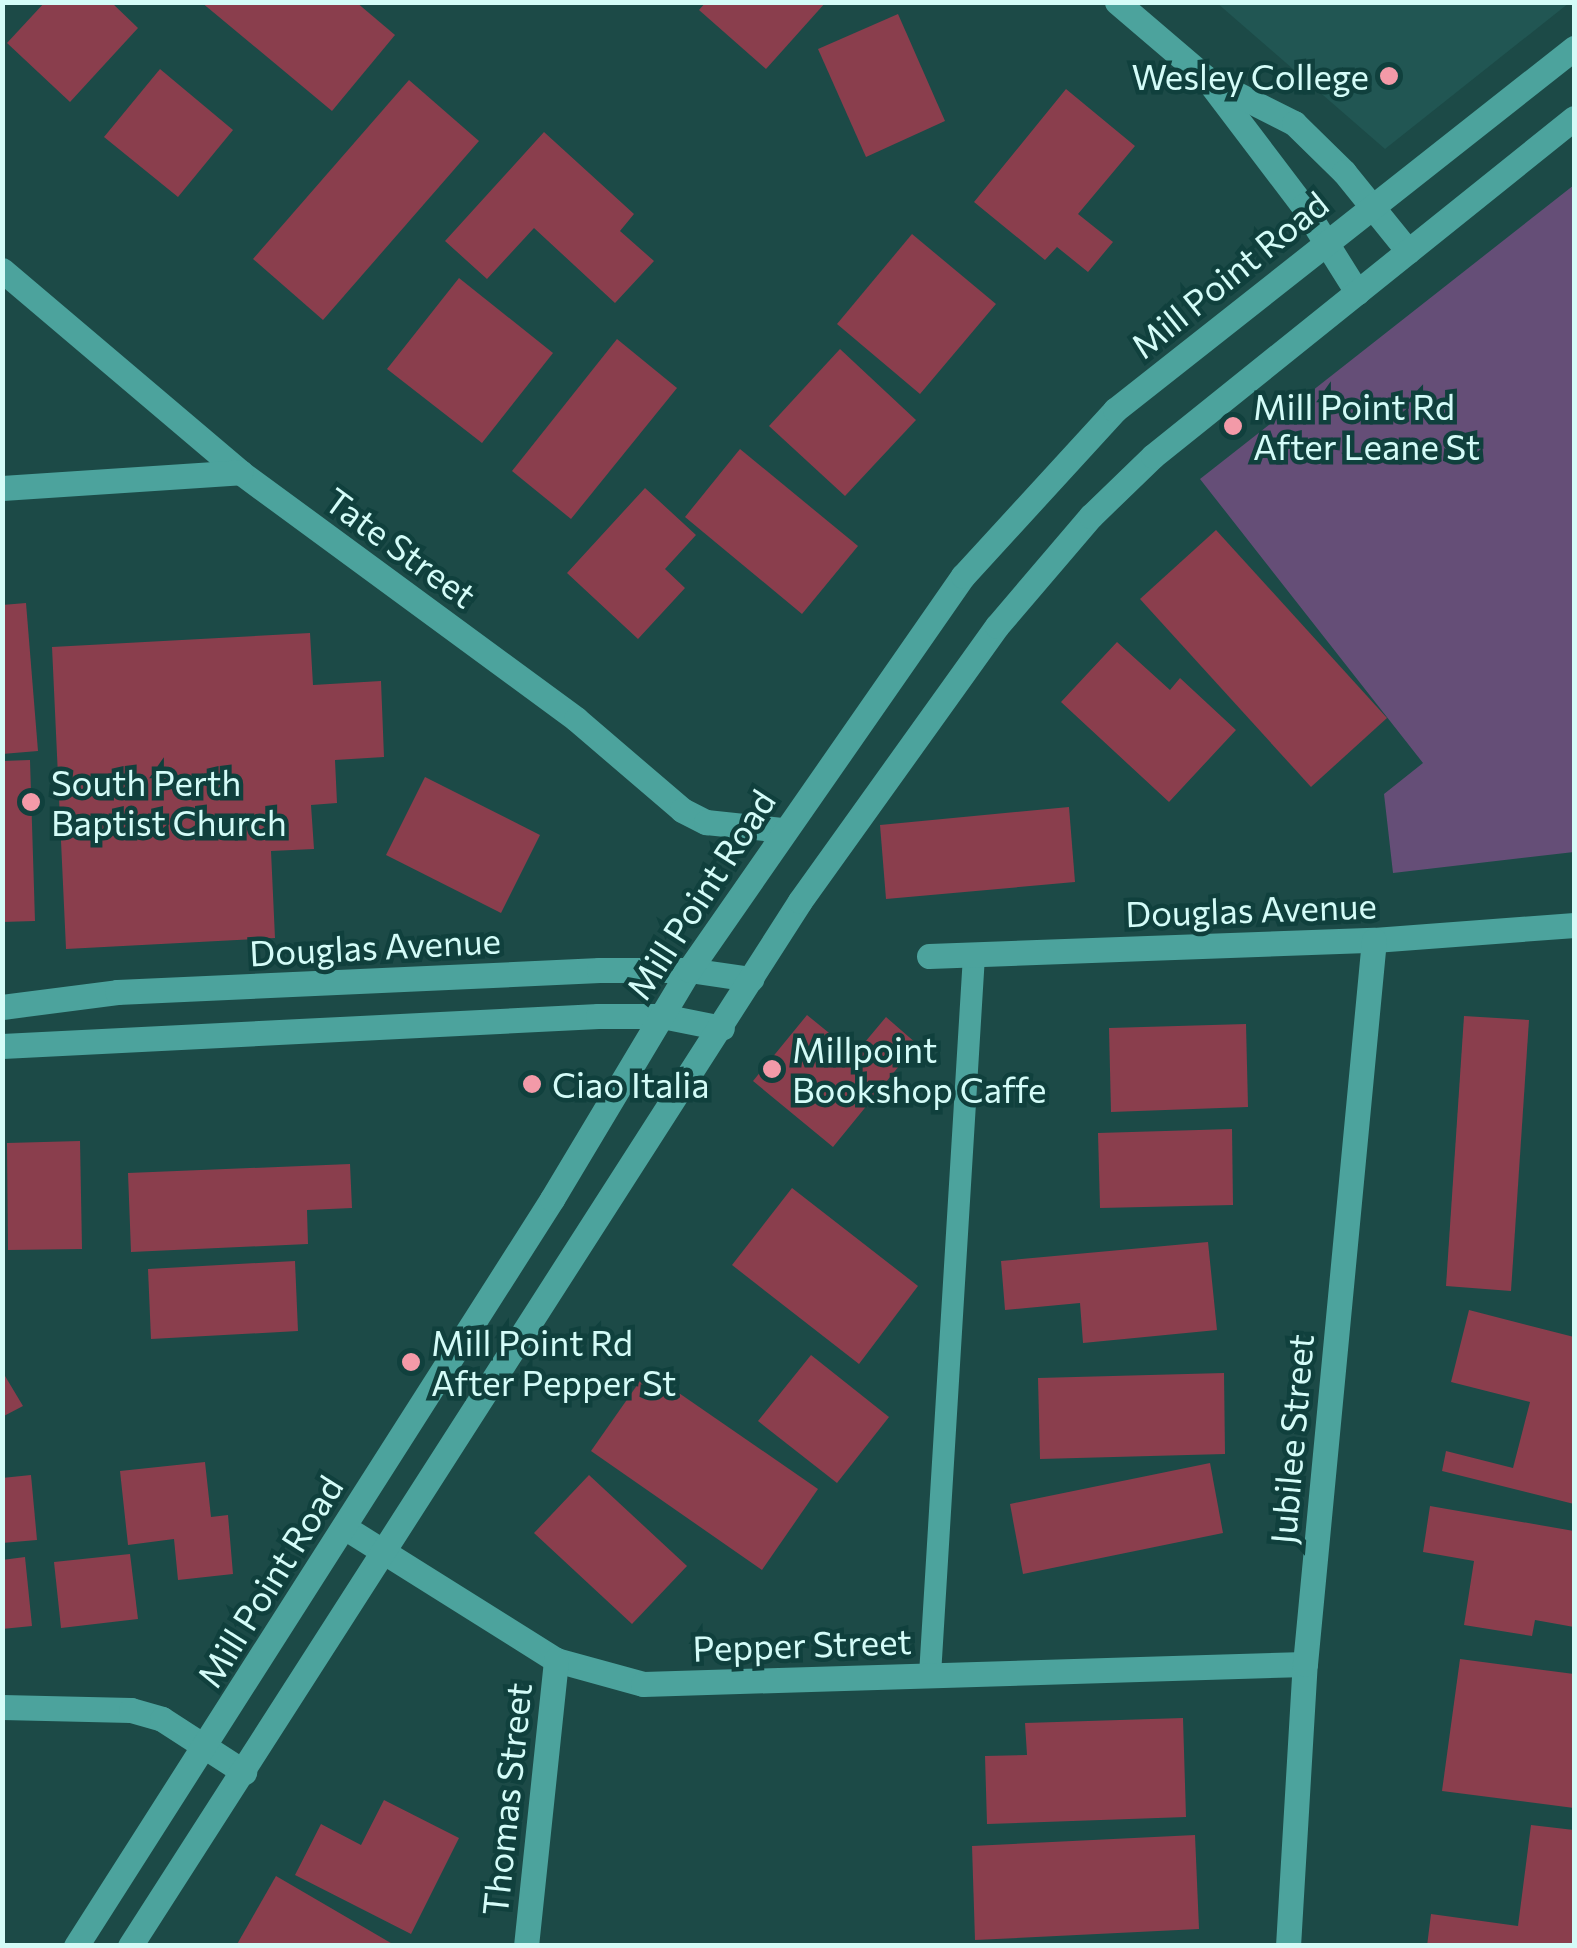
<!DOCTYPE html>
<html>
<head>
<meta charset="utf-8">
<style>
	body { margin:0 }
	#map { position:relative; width:1577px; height:1948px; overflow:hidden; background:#1c4a47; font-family:Commissioner,sans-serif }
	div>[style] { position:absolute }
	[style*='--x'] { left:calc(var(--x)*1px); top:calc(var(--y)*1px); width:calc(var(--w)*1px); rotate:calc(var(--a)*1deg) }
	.built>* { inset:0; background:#215653 }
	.green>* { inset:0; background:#654e77 }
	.building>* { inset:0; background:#8a3e4d }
	.service>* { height:22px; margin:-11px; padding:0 11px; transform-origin:11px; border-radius:11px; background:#4ca39d }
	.minor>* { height:25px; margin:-12.5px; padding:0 12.5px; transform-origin:12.5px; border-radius:12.5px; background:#4ca39d }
	.secondary>* { height:25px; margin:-12.5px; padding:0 12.5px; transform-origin:12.5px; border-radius:12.5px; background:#4ca39d }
	.dots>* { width:28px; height:28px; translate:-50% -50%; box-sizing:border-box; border:5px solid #10403d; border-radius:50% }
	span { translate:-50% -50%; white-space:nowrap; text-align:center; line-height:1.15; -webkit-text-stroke:9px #10403d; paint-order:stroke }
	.poi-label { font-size:35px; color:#d4fcf8 }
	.right { translate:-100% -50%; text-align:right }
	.left { translate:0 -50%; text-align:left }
	.street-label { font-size:35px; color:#d4fcf8 }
	.frame { position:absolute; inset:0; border:5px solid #d4fcf8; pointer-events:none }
</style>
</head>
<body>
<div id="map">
	<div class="built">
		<i style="clip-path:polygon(1217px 3px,1569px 3px,1385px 149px)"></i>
	</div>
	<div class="green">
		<i style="clip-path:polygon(1574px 185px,1574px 852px,1393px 873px,1384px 794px,1423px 763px,1200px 479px)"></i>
	</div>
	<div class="building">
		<i style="clip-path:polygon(45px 2px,111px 2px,138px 28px,70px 102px,7px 43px)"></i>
		<i style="clip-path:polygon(201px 2px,356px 2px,395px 35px,332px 111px)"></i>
		<i style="clip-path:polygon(706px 2px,826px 2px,766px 69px,699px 10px)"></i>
		<i style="clip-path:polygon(898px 14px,945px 121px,866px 157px,818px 49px)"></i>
		<i style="clip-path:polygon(160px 69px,233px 130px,178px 197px,104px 137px)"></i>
		<i style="clip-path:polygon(409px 80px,479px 141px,323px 320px,253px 259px)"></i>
		<i style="clip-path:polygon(1066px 89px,1135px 146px,1078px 214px,1113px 242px,1088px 272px,1057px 247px,1045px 260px,974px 202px)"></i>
		<i style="clip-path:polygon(544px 132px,634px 214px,620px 231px,654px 261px,615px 303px,534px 228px,487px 279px,445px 241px)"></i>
		<i style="clip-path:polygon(912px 234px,996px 304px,920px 394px,837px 324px)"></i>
		<i style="clip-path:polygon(459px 278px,553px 353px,482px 443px,387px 369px)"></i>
		<i style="clip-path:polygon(617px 339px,677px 388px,571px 519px,512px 471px)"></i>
		<i style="clip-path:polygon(840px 349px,916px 420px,845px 496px,769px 426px)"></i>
		<i style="clip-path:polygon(740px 449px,858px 546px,802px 614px,685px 517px)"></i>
		<i style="clip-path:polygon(645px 488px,696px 535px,665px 569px,685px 588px,638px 639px,567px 573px)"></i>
		<i style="clip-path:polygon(1216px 530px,1387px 718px,1311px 787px,1140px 599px)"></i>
		<i style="clip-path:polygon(26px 603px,38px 751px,2px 754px,2px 605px)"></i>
		<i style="clip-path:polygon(310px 633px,313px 685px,381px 681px,384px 757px,335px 760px,337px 803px,311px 805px,314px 849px,271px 851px,275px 938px,66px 949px,52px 647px)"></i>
		<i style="clip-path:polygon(1117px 642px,1170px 690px,1180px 678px,1236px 730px,1169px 802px,1061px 702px)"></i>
		<i style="clip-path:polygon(30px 760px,35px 921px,2px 922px,2px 761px)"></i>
		<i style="clip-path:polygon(425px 777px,540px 835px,501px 913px,386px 855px)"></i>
		<i style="clip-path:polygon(1069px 807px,1075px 882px,886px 899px,880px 825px)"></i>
		<i style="clip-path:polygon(807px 1015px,855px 1054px,886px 1017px,917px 1044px,833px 1147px,753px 1081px)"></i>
		<i style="clip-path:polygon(1464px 1016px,1529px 1020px,1511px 1291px,1446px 1286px)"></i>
		<i style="clip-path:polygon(1246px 1024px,1248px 1107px,1111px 1112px,1109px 1028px)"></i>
		<i style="clip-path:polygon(1232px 1129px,1233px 1205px,1100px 1208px,1098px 1133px)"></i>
		<i style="clip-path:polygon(80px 1141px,82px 1249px,8px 1250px,7px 1143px)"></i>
		<i style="clip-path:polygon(350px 1164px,352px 1208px,307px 1210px,308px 1244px,131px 1252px,128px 1173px)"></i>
		<i style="clip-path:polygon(792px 1188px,918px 1286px,859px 1364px,732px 1265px)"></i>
		<i style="clip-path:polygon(1208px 1242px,1217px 1330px,1083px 1343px,1080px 1303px,1005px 1310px,1001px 1261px)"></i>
		<i style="clip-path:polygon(295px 1261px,298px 1331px,151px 1339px,148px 1269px)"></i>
		<i style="clip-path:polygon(1469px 1310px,1574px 1337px,1574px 1504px,1442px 1471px,1446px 1451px,1513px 1468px,1530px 1402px,1451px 1382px)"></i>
		<i style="clip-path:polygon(811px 1355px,889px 1417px,837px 1483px,758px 1421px)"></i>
		<i style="clip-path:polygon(2px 1371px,23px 1406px,2px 1417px)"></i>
		<i style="clip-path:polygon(647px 1371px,818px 1489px,762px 1570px,591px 1451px)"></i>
		<i style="clip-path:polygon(1224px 1373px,1225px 1454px,1040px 1459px,1038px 1378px)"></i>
		<i style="clip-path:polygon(205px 1462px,211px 1517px,228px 1515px,233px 1574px,178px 1580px,174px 1539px,128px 1545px,120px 1471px)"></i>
		<i style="clip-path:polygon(1210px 1463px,1223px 1533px,1023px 1574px,1010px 1504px)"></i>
		<i style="clip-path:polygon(31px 1475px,37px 1540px,2px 1543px,2px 1478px)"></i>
		<i style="clip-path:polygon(589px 1475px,687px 1566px,632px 1624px,534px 1533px)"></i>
		<i style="clip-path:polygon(1430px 1506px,1574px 1531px,1574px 1627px,1535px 1620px,1532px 1636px,1464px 1625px,1474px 1561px,1423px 1552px)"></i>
		<i style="clip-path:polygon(130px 1554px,138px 1619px,61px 1628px,54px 1562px)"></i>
		<i style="clip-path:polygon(25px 1557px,32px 1626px,2px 1629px,2px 1560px)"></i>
		<i style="clip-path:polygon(1460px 1659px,1574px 1674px,1574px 1808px,1442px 1791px)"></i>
		<i style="clip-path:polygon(1183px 1718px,1186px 1817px,987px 1824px,985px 1756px,1027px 1755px,1025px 1723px)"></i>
		<i style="clip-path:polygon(384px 1800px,459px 1838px,411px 1934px,295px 1875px,321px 1824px,361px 1845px)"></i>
		<i style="clip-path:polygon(1531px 1825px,1574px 1830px,1574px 1946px,1427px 1946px,1431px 1914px,1518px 1926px)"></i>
		<i style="clip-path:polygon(1195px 1835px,1199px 1929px,975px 1940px,972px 1846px)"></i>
		<i style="clip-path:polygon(276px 1876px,396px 1946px,236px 1946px)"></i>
	</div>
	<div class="service">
		<i style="--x:930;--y:1675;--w:721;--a:-86.5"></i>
	</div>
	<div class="minor">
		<i style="--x:1117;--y:2;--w:117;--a:40.5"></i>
		<i style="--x:1206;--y:78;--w:161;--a:52.8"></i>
		<i style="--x:1303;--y:206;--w:102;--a:57.9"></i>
		<i style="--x:1215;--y:83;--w:89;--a:26.9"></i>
		<i style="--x:1294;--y:123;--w:70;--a:44.4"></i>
		<i style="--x:1344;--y:172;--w:102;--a:51"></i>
		<i style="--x:2;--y:270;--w:312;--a:40.3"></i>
		<i style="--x:240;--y:472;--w:417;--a:36.3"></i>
		<i style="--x:576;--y:719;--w:140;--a:40.6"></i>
		<i style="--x:682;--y:810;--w:27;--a:27"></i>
		<i style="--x:706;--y:822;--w:76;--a:6"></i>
		<i style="--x:2;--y:488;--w:239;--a:-3.8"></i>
		<i style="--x:929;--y:956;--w:445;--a:-2.1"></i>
		<i style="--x:1374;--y:940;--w:201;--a:-4.3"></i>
		<i style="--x:344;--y:1527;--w:250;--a:32.1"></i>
		<i style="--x:556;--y:1660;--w:90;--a:15.4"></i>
		<i style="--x:643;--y:1684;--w:662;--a:-1.73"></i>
		<i style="--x:2;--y:1707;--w:129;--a:1.3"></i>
		<i style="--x:131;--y:1710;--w:32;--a:16"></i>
		<i style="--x:162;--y:1719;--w:98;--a:32.9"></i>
		<i style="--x:526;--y:1946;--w:288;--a:-84"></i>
		<i style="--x:1288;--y:1946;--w:283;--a:-86.6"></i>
		<i style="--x:1305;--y:1664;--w:727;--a:-84.56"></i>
	</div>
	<div class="secondary">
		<i style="--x:2;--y:1007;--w:116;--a:-7.4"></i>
		<i style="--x:117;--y:992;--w:483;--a:-2.6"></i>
		<i style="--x:599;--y:970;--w:90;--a:0"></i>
		<i style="--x:689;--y:970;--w:63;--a:8.3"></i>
		<i style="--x:2;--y:1046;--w:597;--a:-2.88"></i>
		<i style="--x:598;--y:1016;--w:64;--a:0"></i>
		<i style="--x:662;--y:1016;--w:61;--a:11.3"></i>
		<i style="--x:76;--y:1946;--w:886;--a:-57.49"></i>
		<i style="--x:552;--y:1199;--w:267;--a:-59.1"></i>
		<i style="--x:689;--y:970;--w:480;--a:-55.2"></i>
		<i style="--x:963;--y:576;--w:225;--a:-47.5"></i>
		<i style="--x:1115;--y:410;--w:585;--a:-38.26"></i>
		<i style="--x:130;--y:1946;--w:1241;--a:-57.33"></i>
		<i style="--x:800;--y:901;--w:338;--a:-54.4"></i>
		<i style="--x:997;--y:626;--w:145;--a:-49.5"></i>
		<i style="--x:1091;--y:516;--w:86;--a:-44.1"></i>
		<i style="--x:1153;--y:456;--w:540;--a:-38.76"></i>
	</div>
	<div class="dots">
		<i style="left:1389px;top:76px;background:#f39aa8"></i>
		<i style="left:1233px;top:426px;background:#f39aa8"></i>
		<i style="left:31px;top:802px;background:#f39aa8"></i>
		<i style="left:772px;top:1069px;background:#f39aa8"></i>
		<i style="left:532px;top:1084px;background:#f39aa8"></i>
		<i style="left:411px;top:1362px;background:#f39aa8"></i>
	</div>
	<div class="poi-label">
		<span class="right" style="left:1369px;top:76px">Wesley College</span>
		<span class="left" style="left:1253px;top:426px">Mill Point Rd<br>After Leane St</span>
		<span class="left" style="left:51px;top:802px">South Perth<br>Baptist Church</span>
		<span class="left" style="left:792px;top:1069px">Millpoint<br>Bookshop Caffe</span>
		<span class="left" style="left:552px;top:1084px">Ciao Italia</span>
		<span class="left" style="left:431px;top:1362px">Mill Point Rd<br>After Pepper St</span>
	</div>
	<div class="street-label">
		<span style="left:1229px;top:274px;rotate:-39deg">Mill Point Road</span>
		<span style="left:401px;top:547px;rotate:36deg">Tate Street</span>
		<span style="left:700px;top:894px;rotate:-57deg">Mill Point Road</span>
		<span style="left:1251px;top:909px;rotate:-2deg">Douglas Avenue</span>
		<span style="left:375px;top:946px;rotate:-3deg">Douglas Avenue</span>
		<span style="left:1291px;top:1439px;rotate:-85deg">Jubilee Street</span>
		<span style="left:269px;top:1581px;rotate:-58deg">Mill Point Road</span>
		<span style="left:802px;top:1644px;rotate:-2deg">Pepper Street</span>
		<span style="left:506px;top:1799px;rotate:-84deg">Thomas Street</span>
	</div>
	<div class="frame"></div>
</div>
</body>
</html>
